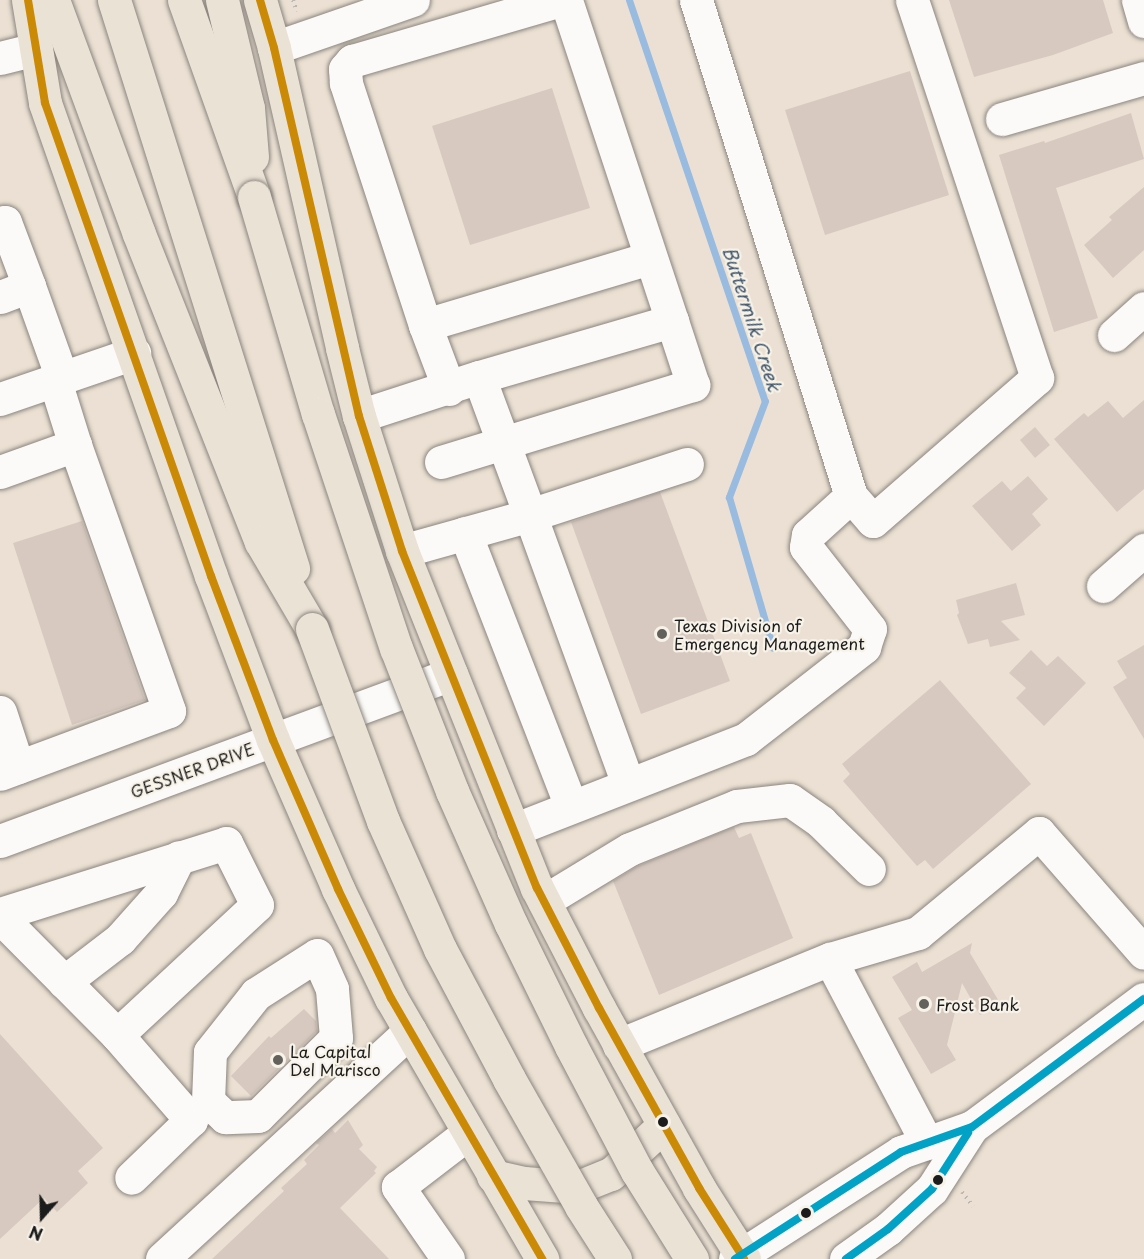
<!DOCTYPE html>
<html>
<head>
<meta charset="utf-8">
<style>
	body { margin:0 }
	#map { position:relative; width:1144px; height:1259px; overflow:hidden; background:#ebe0d3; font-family:"Playpen Sans",sans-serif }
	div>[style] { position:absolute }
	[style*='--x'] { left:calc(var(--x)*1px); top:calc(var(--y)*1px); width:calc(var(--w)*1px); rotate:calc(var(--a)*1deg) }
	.stream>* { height:7px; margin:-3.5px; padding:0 3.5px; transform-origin:3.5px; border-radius:3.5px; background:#99bbdf }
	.building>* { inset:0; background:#d7c9c0 }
	.path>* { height:4px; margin-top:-2px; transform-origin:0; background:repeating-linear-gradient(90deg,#b9b7b5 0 1.5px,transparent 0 6px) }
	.roads { filter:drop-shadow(0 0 2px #8a857e) drop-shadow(0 0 2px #8a857e) }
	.minor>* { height:33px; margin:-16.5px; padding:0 16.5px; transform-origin:16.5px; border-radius:16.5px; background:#fcfaf8 }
	.major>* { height:33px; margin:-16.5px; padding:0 16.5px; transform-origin:16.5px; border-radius:16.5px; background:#ebe2d6 }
	.highway>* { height:33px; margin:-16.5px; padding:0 16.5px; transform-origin:16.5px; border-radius:16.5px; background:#ebe2d6 }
	.bridges { filter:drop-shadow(0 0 2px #8a857e) drop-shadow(0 0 2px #8a857e) }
	.highway-bridge>* { height:33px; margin:-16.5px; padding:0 16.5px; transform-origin:16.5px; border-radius:16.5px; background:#ebe2d6 }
	.bus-1>* { height:8px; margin:-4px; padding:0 4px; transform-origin:4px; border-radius:4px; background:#cb8a06 }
	.bus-2>* { height:8px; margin:-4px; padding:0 4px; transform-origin:4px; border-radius:4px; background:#01a2c5 }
	.dots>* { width:16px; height:16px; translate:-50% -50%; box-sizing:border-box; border:3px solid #f7f3e8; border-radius:50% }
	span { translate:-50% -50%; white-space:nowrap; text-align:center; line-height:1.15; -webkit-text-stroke:4.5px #f7f3e8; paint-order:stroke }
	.poi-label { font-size:16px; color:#1c1c1c }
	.left { translate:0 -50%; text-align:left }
	.street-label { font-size:16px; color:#1c1c1c }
	.water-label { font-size:18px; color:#40556c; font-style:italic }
	.north { position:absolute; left:12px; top:1187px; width:60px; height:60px; -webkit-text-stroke:4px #f7f3e8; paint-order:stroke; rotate:200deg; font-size:16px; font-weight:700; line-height:24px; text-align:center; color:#1c1c1c }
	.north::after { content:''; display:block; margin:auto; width:21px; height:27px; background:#1c1c1c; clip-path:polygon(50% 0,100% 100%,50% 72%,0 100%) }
</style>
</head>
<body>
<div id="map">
	<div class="stream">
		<i style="--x:629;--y:0;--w:423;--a:71.3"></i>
		<i style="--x:765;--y:401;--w:103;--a:110.6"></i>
		<i style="--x:729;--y:497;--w:157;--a:73.8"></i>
	</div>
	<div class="building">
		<i style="clip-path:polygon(949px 0,1103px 0,1113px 33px,1053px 55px,974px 77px)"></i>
		<i style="clip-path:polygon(910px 71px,949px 195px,825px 235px,785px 110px)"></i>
		<i style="clip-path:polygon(552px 88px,590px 208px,470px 245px,432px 126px)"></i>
		<i style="clip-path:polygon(1131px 113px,1144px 159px,1056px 188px,1098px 318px,1054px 332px,999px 155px,1044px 141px,1045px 143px)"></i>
		<i style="clip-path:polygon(1144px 187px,1144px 250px,1113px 278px,1084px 245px,1112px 220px,1109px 217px)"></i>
		<i style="clip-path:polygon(1144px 400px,1144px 489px,1117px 512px,1054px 439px,1084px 413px,1088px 417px,1108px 401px,1123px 418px)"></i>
		<i style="clip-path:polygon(1035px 427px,1050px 445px,1035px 458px,1020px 440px)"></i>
		<i style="clip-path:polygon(1028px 476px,1048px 499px,1032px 514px,1041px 525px,1012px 551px,972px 506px,1002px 481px,1011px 491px)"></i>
		<i style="clip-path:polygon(660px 492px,730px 681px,641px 714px,571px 522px)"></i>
		<i style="clip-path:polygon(82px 521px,145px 700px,72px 725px,13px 543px)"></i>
		<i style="clip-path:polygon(1016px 583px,1025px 615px,1001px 621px,1020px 640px,990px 647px,988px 639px,968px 644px,957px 615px,959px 613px,956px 600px)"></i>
		<i style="clip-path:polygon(1144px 645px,1144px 739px,1113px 687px,1127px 678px,1117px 661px)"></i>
		<i style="clip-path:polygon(1031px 650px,1047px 666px,1058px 656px,1086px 683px,1044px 726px,1016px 698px,1026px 688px,1009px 673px)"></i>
		<i style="clip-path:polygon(940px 680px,1031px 784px,933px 869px,925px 860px,917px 866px,843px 781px,850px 774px,842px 764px)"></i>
		<i style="clip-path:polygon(734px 827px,739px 838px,751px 833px,793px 938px,659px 995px,613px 881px,638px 866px)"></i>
		<i style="clip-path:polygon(972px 943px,970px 953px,1000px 1003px,980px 1015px,962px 983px,947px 1045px,956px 1060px,931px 1074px,898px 1018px,912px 1010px,892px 977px,917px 962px,922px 972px)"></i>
		<i style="clip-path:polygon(304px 1009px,316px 1021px,317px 1031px,251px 1096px,231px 1076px,269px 1036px,271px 1038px)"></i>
		<i style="clip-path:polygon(0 1034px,103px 1148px,78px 1171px,88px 1183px,57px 1212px,44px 1198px,0 1239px)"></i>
		<i style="clip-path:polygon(348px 1120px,363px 1145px,359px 1149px,377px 1167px,374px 1171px,376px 1173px,340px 1208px,389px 1259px,212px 1259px,284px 1191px,281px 1188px,307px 1164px,304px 1160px,319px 1145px,316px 1143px,332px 1129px,335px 1133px)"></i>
	</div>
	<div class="path">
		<i style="--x:293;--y:0;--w:12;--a:70"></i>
		<i style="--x:962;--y:1192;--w:18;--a:52"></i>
	</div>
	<div class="roads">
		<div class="minor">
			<i style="--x:696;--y:0;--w:520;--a:72.65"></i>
			<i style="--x:851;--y:496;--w:33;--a:49"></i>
			<i style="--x:873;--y:521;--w:218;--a:-41.1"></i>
			<i style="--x:1037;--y:378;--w:398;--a:-108.3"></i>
			<i style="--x:1138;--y:0;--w:22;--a:74"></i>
			<i style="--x:274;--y:48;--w:147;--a:-19.1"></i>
			<i style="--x:0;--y:58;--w:37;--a:-14"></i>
			<i style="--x:1002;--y:119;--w:148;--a:-16.1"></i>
			<i style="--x:0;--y:223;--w:5;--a:-11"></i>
			<i style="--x:5;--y:222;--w:68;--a:69.4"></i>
			<i style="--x:29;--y:286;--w:31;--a:159"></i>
			<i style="--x:29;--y:286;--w:98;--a:70.3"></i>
			<i style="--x:425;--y:325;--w:235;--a:-16.6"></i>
			<i style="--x:1114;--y:335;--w:40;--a:-42"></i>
			<i style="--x:55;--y:381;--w:67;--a:72.6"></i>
			<i style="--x:449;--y:389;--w:68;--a:-110.6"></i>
			<i style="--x:425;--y:325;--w:255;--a:-108.1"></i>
			<i style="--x:346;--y:83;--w:14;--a:-94"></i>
			<i style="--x:345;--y:69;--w:11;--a:-49"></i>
			<i style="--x:352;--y:61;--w:217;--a:-16.3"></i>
			<i style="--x:0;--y:399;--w:142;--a:-18.9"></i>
			<i style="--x:359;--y:416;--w:126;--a:-18"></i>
			<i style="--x:479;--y:377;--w:201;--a:-16.2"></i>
			<i style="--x:672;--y:321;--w:338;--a:-108.3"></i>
			<i style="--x:441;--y:462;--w:264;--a:-17"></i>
			<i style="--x:693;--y:385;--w:67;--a:-108.2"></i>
			<i style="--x:0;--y:472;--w:80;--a:-19.8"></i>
			<i style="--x:75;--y:445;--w:282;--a:70.5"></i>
			<i style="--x:169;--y:711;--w:180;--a:159.6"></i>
			<i style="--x:465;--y:533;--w:293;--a:68.8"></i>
			<i style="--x:402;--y:551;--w:133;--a:-15.7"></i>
			<i style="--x:530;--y:515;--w:147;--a:-110.3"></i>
			<i style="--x:1103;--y:586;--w:55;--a:-41.3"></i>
			<i style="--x:0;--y:712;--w:58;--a:71.9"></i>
			<i style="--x:628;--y:784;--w:286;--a:-110"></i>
			<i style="--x:530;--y:515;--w:165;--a:-18"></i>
			<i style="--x:513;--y:830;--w:250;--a:-21.3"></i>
			<i style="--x:746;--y:739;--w:150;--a:-37.9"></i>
			<i style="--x:864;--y:647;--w:19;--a:-72"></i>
			<i style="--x:870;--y:629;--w:104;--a:-128"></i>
			<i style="--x:806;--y:547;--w:12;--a:-81"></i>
			<i style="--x:808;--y:535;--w:58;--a:-42.2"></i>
			<i style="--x:0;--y:841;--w:481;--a:-20.3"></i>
			<i style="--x:544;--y:901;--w:100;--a:-31.2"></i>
			<i style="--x:630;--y:849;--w:115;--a:-21.9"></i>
			<i style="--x:737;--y:806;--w:53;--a:-6.5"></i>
			<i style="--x:790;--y:800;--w:38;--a:35"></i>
			<i style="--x:821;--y:822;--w:67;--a:44.4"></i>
			<i style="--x:0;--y:914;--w:237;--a:-17.4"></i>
			<i style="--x:226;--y:843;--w:69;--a:63.4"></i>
			<i style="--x:257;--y:905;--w:191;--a:137.1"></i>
			<i style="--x:0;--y:917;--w:166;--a:45.2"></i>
			<i style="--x:117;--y:1035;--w:113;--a:49"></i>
			<i style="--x:191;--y:1120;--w:83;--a:136"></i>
			<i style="--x:317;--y:955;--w:37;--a:66"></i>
			<i style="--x:332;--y:989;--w:49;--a:85.3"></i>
			<i style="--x:336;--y:1038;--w:110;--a:135"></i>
			<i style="--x:258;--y:1116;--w:33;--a:178"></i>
			<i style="--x:225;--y:1117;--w:23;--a:-137"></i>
			<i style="--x:208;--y:1101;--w:49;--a:-87.7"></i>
			<i style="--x:210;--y:1052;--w:74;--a:-51.6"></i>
			<i style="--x:256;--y:994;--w:72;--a:-32.6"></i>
			<i style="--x:830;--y:959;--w:92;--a:-16.5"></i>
			<i style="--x:918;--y:933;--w:157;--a:-39.6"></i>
			<i style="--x:1039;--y:833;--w:159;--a:48.8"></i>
			<i style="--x:64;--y:982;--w:71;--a:-37.5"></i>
			<i style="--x:120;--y:939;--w:62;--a:-48.3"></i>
			<i style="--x:161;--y:893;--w:40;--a:-63.4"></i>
			<i style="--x:619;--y:1045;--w:228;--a:-22.2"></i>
			<i style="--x:830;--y:959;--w:208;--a:62.2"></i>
			<i style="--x:162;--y:1259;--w:337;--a:-42.6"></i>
			<i style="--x:448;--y:1259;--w:88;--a:-124.8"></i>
			<i style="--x:398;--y:1187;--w:88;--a:-37.6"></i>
			<i style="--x:735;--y:1259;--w:197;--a:-32.8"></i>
			<i style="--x:901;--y:1152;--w:75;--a:-19.4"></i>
			<i style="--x:972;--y:1127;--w:214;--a:-36.7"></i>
			<i style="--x:846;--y:1259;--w:52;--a:-35.5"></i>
			<i style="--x:888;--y:1229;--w:59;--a:-42.3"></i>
			<i style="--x:932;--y:1189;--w:74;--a:-57.2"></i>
		</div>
		<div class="major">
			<i style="--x:28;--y:0;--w:104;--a:80.6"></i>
			<i style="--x:45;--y:103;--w:501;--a:70.66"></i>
			<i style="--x:211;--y:576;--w:175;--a:69.3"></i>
			<i style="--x:273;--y:740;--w:163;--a:66.4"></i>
			<i style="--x:338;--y:889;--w:121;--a:64.1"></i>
			<i style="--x:391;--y:998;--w:302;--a:59.9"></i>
			<i style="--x:260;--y:0;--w:50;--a:73.7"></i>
			<i style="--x:274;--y:48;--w:308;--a:77.2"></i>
			<i style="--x:342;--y:348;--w:70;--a:76"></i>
			<i style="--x:359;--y:416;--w:142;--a:72.3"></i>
			<i style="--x:402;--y:551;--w:363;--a:68.2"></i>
			<i style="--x:537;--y:888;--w:135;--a:62.7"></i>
			<i style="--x:599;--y:1008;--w:206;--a:60.9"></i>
			<i style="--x:699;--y:1188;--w:84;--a:57.6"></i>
			<i style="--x:493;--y:1176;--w:32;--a:13"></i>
			<i style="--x:524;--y:1183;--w:54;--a:4.2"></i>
			<i style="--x:578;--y:1187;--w:35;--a:-22"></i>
			<i style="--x:611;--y:1174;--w:72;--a:-42.8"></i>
		</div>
		<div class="highway">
			<i style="--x:53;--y:0;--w:249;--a:69.8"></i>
			<i style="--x:139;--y:234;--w:331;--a:68.4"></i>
			<i style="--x:261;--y:542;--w:101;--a:59.6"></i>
			<i style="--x:114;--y:0;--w:596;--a:72.51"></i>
			<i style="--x:184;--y:0;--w:209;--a:70.4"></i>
			<i style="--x:222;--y:0;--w:111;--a:76.5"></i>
			<i style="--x:248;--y:108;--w:49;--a:85.3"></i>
		</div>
	</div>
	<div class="bridges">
		<div class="highway-bridge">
			<i style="--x:254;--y:197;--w:226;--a:73.6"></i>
			<i style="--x:318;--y:414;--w:247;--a:71.6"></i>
			<i style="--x:396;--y:648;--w:154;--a:68.6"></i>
			<i style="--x:452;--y:791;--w:145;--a:66.1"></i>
			<i style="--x:511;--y:924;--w:136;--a:63.8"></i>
			<i style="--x:571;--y:1046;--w:141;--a:62.2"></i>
			<i style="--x:637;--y:1171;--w:104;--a:58"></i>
			<i style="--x:312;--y:629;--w:205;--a:69.7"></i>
			<i style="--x:383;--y:821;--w:140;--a:66"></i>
			<i style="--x:440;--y:949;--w:147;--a:62"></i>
			<i style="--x:509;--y:1079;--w:146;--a:60.4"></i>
			<i style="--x:581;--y:1206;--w:63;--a:57.3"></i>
		</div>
	</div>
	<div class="bus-1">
		<i style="--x:28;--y:0;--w:104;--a:80.6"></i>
		<i style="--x:45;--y:103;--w:501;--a:70.66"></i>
		<i style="--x:211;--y:576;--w:175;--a:69.3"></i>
		<i style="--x:273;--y:740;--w:163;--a:66.4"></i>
		<i style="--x:338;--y:889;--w:121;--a:64.1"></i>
		<i style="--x:391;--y:998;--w:302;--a:59.9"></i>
		<i style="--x:260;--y:0;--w:50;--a:73.7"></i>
		<i style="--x:274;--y:48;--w:378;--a:77"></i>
		<i style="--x:359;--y:416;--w:142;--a:72.3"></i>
		<i style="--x:402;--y:551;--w:363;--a:68.2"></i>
		<i style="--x:537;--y:888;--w:135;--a:62.7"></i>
		<i style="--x:599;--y:1008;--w:206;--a:60.9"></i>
		<i style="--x:699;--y:1188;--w:84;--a:57.6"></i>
	</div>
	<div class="bus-2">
		<i style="--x:735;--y:1259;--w:197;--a:-32.8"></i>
		<i style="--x:901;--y:1152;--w:75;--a:-19.4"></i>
		<i style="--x:972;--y:1127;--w:214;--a:-36.7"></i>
		<i style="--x:846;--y:1259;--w:52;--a:-35.5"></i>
		<i style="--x:888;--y:1229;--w:59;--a:-42.3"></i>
		<i style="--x:932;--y:1189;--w:67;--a:-57.3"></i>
	</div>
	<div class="dots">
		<i style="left:662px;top:634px;background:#64615c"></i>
		<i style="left:924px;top:1004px;background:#64615c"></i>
		<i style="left:278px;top:1060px;background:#64615c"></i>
		<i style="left:663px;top:1122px;background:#1c1c1c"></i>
		<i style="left:938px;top:1180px;background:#1c1c1c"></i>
		<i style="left:806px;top:1213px;background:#1c1c1c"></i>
	</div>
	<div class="poi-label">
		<span class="left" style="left:674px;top:634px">Texas Division of<br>Emergency Management</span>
		<span class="left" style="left:936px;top:1004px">Frost Bank</span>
		<span class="left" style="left:290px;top:1060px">La Capital<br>Del Marisco</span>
	</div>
	<div class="street-label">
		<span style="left:192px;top:770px;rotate:-20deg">GESSNER DRIVE</span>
	</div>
	<div class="water-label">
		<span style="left:752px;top:319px;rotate:72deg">Buttermilk Creek</span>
	</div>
	<div class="north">N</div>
</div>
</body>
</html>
